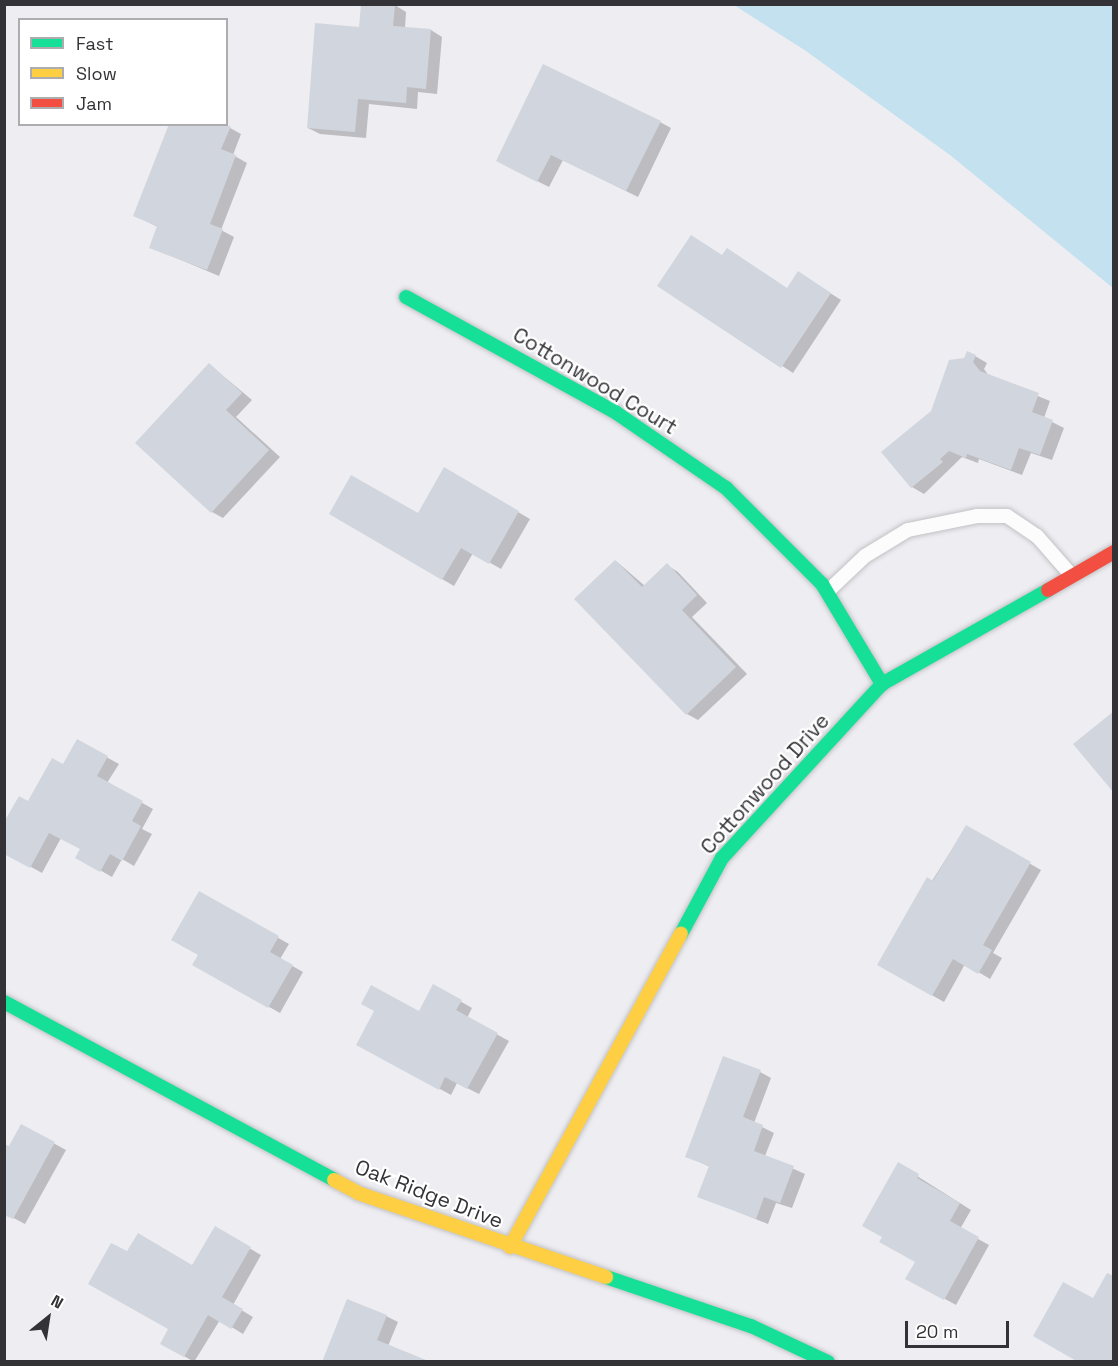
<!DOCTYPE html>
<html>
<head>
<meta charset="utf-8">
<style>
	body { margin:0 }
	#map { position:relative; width:1118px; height:1366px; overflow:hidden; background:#ededf2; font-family:"Space Grotesk",sans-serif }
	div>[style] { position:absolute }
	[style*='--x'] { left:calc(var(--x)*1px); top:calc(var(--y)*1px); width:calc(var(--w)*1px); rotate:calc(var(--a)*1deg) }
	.water>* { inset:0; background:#c3e1ef }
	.shadow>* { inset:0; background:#0003 }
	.building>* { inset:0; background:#d1d6de }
	.roads { filter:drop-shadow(0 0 2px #c2c2c5) drop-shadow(0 0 2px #c2c2c5) }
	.lane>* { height:14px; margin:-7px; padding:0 7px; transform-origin:7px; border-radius:7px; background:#fcfcfd }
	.fast>* { height:14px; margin:-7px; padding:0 7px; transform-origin:7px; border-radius:7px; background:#16e098 }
	.slow>* { height:14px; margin:-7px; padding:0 7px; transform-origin:7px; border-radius:7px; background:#ffcf43 }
	.jam>* { height:14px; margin:-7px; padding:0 7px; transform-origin:7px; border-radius:7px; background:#f24e42 }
	span { translate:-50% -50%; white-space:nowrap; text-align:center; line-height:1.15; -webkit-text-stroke:4.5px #fff; paint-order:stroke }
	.street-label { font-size:21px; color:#333337 }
	.frame { position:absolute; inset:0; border:6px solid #333337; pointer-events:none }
	.legend { position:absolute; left:18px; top:18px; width:210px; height:108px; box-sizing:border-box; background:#fff; border:2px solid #adadaf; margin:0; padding:8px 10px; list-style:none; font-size:18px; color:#333337 }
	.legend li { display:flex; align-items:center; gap:12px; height:30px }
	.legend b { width:30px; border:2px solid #adadaf }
	.north { position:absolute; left:18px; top:1288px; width:60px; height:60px; -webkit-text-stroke:4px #fff; paint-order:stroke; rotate:30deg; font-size:16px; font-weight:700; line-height:24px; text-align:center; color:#333337 }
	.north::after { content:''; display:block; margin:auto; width:21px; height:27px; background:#333337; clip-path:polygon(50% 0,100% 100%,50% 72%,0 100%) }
	.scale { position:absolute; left:905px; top:1321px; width:104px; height:27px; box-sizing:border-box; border:3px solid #333337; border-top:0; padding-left:8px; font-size:18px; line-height:21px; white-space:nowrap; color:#333337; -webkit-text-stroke:4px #fff; paint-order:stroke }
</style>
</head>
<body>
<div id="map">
	<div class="water">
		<i style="clip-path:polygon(734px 5px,1113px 5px,1113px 288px,950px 155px,806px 51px)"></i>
	</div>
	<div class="shadow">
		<i style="clip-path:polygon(395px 5px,406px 12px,405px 28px,431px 30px,442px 37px,437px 94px,418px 92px,417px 109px,369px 104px,366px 138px,320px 134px,308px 128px,360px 29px)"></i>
		<i style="clip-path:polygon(660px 122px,671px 128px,638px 197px,563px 160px,549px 187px,509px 167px)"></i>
		<i style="clip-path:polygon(170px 124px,223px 124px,241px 134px,233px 155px,247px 163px,221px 230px,234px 237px,219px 276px,150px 247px,158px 227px,135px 216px)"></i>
		<i style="clip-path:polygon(723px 257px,788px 290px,810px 280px,841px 300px,793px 373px,659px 286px)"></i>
		<i style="clip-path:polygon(975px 356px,987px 363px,984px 369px,989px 376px,1050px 401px,1044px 418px,1064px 428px,1052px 460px,1031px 453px,1022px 475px,979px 459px,978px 463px,962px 457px,924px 494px,912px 487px,883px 452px,932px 412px)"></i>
		<i style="clip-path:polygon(210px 365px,252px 400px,236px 417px,280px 457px,223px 518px,212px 512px)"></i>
		<i style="clip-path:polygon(444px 469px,530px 519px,501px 569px,473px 553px,454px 586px,331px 514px,418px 515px)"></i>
		<i style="clip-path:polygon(616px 561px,645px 586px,667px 565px,678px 572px,707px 603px,692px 617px,747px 674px,698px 720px,687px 714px)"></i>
		<i style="clip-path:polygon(77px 741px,119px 764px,107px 783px,153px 809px,142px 829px,152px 834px,134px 866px,122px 859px,112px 877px,77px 857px,81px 849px,61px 838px,42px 873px,4px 852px,28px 803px,63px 766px)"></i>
		<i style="clip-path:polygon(966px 827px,1041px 870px,993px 953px,1002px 958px,990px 979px,965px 964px,944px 1002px,879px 965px)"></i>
		<i style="clip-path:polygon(199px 893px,289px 944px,280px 959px,303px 972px,280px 1013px,194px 965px,200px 954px)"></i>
		<i style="clip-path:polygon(434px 986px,472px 1008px,467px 1018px,509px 1041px,479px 1094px,457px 1083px,451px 1095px,358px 1044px,419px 1013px)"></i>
		<i style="clip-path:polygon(760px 1072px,771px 1078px,754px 1123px,774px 1133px,765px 1156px,805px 1174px,792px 1208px,776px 1203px,768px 1224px,699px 1196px,710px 1167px,687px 1156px)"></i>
		<i style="clip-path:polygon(22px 1126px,66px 1150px,25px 1224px,4px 1213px,9px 1148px)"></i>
		<i style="clip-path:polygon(898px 1164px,971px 1210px,960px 1229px,989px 1245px,956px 1305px,907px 1278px,917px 1261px,883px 1237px)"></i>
		<i style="clip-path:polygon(215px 1228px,261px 1255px,233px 1305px,253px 1317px,243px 1334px,220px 1320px,194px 1362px,162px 1343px,170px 1329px,128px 1253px,193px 1267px)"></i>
		<i style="clip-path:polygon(386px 1316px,398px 1322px,388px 1346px,323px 1362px)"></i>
	</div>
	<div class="building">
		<i style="clip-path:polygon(361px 4px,395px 4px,393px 26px,431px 29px,426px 89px,407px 87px,406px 103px,358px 99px,355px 132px,307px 128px,315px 23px,359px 27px)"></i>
		<i style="clip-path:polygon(543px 64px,661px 121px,626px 191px,551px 155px,537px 182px,496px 161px)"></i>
		<i style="clip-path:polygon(169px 124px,231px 126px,221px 149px,236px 155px,210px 224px,223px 229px,207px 270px,149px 248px,157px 226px,133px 216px)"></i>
		<i style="clip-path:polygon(691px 235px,722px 255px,727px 248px,787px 288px,798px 271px,831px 293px,781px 368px,657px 286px)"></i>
		<i style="clip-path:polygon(967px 351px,976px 355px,973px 362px,980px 371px,1039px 393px,1032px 412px,1053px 420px,1040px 455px,1019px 448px,1011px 470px,967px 454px,966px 458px,949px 451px,940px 459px,943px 462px,911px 488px,881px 452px,931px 411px,949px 360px,964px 358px)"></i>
		<i style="clip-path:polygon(209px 363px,242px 393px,226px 410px,269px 450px,211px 513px,135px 443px)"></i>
		<i style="clip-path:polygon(444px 467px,519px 511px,489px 564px,461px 548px,442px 580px,329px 514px,351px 475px,418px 513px)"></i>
		<i style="clip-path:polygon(615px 560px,642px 587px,667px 563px,697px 595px,682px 610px,736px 667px,686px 715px,574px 599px)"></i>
		<i style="clip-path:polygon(1114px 711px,1114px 793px,1073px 744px)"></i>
		<i style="clip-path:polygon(77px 739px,108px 756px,97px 776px,143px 801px,132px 821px,141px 826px,122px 861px,110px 854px,100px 872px,75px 858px,80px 849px,49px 833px,30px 868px,4px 854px,4px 822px,19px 796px,28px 801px,52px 758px,63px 764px)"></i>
		<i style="clip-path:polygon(966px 825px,1031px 862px,983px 945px,992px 950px,978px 974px,953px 959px,932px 996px,877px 965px,927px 877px,933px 881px)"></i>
		<i style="clip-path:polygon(199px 891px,279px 936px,270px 952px,293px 965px,268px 1008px,192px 965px,198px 955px,171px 940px)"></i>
		<i style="clip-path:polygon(433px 984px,462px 1000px,456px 1010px,498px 1033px,467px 1089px,445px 1077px,439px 1090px,356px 1045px,374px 1011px,361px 1004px,371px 985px,419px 1011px)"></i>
		<i style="clip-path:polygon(723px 1056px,761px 1070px,743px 1117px,763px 1125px,754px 1151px,794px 1166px,780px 1203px,764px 1197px,756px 1219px,697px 1197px,709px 1166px,685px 1157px)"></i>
		<i style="clip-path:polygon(21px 1124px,55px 1142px,13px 1219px,4px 1215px,4px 1144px,9px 1146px)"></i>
		<i style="clip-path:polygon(898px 1162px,919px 1174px,917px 1178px,960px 1203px,950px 1221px,979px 1237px,944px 1300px,905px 1279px,915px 1262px,879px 1242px,882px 1237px,862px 1226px)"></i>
		<i style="clip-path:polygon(215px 1226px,251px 1247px,222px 1297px,243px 1309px,231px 1329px,208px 1315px,184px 1357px,160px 1344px,168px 1329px,88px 1284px,111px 1243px,127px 1251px,138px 1233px,192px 1265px)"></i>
		<i style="clip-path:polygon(1107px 1273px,1114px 1276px,1114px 1362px,1078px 1362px,1033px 1336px,1063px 1282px,1093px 1298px)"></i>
		<i style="clip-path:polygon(347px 1299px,387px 1315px,377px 1340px,431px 1362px,322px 1362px)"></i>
	</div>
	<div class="roads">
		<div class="lane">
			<i style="--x:827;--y:592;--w:52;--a:-43.5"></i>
			<i style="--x:865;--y:556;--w:50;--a:-31.2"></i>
			<i style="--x:908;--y:530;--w:70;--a:-11.5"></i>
			<i style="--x:977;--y:516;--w:30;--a:0"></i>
			<i style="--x:1007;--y:516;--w:36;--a:34"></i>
			<i style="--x:1037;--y:536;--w:53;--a:48.8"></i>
		</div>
		<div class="fast">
			<i style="--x:406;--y:297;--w:239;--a:28.8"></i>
			<i style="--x:615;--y:412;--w:135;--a:34.4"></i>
			<i style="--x:726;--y:488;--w:136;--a:45"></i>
			<i style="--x:822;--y:584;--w:117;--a:59"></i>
			<i style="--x:681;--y:934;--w:86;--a:-61.7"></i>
			<i style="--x:722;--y:858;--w:236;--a:-47.4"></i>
			<i style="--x:882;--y:684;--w:191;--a:-29.5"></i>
			<i style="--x:4;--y:1002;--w:375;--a:28.3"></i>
			<i style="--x:606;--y:1277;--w:153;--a:18.7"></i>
			<i style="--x:751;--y:1326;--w:85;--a:25.1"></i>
		</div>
		<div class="slow">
			<i style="--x:334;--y:1180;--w:27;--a:28"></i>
			<i style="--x:358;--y:1193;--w:262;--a:18.7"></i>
			<i style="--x:510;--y:1247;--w:357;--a:-61.4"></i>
		</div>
		<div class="jam">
			<i style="--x:1048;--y:590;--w:76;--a:-29.9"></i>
		</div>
	</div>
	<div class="street-label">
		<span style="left:595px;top:381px;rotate:31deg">Cottonwood Court</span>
		<span style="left:765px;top:784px;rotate:-48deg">Cottonwood Drive</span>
		<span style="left:429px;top:1194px;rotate:21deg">Oak Ridge Drive</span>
	</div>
	<div class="frame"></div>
	<ul class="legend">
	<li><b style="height:8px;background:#16e098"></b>Fast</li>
	<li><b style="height:8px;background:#ffcf43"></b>Slow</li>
	<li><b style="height:8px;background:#f24e42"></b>Jam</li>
	</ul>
	<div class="north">N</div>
	<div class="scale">20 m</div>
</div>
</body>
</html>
